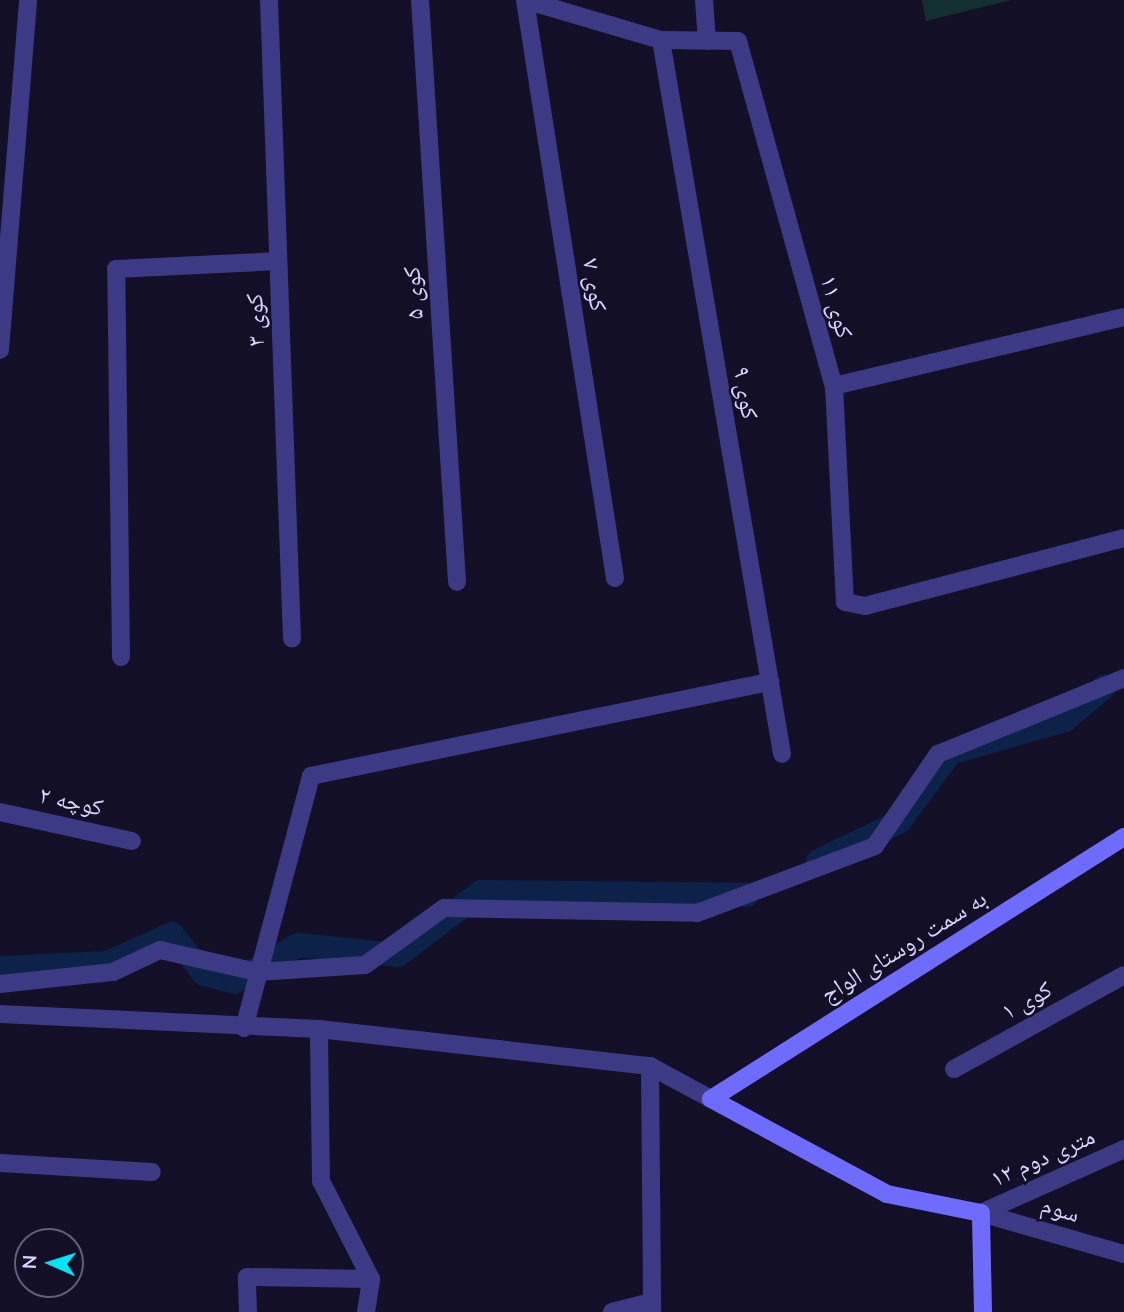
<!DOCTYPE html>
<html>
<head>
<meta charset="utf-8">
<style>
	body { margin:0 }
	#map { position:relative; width:1124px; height:1312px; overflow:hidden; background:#130f26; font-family:"Nunito Sans","Noto Naskh Arabic",sans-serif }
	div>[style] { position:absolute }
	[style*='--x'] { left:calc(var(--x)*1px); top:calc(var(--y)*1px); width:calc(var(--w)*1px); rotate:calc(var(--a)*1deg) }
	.green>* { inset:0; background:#12302f }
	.canal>* { height:24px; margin:-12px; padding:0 12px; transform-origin:12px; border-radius:12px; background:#0c2248 }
	.street>* { height:18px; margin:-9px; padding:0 9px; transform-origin:9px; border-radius:9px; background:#3d3a85 }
	.secondary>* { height:18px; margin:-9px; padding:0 9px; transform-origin:9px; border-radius:9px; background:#6f6bff }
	span { translate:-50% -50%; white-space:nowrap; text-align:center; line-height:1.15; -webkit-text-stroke:5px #130f26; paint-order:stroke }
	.street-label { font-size:24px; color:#d9d4ff }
	.north { position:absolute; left:14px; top:1228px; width:70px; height:70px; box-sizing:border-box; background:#130f26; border:2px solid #625e7d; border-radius:50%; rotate:273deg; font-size:19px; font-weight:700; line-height:28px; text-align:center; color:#d9d4ff }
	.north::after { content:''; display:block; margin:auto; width:24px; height:32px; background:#00e5ff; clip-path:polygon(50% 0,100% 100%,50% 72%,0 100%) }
</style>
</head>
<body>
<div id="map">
	<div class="green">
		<i style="clip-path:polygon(922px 0,1011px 0,926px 21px)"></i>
	</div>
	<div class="canal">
		<i style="--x:818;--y:861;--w:90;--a:-25.7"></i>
		<i style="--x:899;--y:822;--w:86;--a:-53.5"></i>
		<i style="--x:950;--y:753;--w:120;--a:-16"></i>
		<i style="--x:1065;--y:720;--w:52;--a:-40.4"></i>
		<i style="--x:0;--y:968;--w:107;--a:-2.7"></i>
		<i style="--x:107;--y:963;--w:71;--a:-24"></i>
		<i style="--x:172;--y:934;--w:51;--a:51.3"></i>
		<i style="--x:204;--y:974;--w:31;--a:15"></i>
		<i style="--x:234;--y:982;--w:74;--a:-30"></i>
		<i style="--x:298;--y:945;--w:100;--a:5.7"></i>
		<i style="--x:398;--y:955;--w:104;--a:-37.2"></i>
		<i style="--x:481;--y:892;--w:266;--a:0.6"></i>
	</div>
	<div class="street">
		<i style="--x:269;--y:0;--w:639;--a:87.94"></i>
		<i style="--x:420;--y:0;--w:583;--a:86.36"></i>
		<i style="--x:525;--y:0;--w:142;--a:16.4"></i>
		<i style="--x:661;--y:40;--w:77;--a:0.7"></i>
		<i style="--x:738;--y:41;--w:358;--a:74.5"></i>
		<i style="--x:834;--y:386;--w:216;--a:87.1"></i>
		<i style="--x:845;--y:602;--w:20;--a:11"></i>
		<i style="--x:865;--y:606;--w:268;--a:-14.7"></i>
		<i style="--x:525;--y:0;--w:585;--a:81.15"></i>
		<i style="--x:704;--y:0;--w:41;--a:85.8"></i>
		<i style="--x:661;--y:40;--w:724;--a:80.38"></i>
		<i style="--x:0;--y:350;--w:351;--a:-85.4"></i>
		<i style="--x:834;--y:386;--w:298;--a:-13.4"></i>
		<i style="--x:121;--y:657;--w:388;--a:-90.7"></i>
		<i style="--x:116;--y:269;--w:162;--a:-2.8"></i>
		<i style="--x:0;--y:812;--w:135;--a:12.4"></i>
		<i style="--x:0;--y:984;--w:114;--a:-6.1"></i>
		<i style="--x:113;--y:972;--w:52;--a:-25.1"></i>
		<i style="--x:160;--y:950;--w:99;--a:12.8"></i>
		<i style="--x:257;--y:972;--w:108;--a:-3.7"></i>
		<i style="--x:365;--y:965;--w:97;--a:-35.8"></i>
		<i style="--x:444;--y:908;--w:253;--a:1.1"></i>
		<i style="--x:697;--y:913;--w:190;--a:-20.6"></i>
		<i style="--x:875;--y:846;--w:112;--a:-55.6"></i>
		<i style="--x:938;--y:754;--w:201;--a:-22.2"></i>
		<i style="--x:0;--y:1014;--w:319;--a:2.7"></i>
		<i style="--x:319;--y:1029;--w:333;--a:6.4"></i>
		<i style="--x:650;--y:1066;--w:69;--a:28.4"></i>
		<i style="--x:244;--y:1028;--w:261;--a:-75.1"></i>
		<i style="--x:311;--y:776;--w:469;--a:-11.6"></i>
		<i style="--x:650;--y:1066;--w:246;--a:89.5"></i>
		<i style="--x:954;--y:1069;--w:194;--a:-28.9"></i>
		<i style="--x:0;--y:1163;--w:152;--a:3.4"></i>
		<i style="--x:981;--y:1213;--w:157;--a:-24.1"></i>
		<i style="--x:981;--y:1213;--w:149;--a:16"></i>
		<i style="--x:248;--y:1312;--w:35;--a:-92"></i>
		<i style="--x:247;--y:1277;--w:124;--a:0.9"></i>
		<i style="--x:371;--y:1279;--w:110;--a:-117"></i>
		<i style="--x:321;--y:1181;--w:152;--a:-90.8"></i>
		<i style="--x:366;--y:1312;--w:33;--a:-81"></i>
		<i style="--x:612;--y:1312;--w:40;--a:-14.4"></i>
	</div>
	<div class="secondary">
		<i style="--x:983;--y:1312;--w:99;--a:-91.2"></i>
		<i style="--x:981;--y:1213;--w:96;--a:-168.6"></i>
		<i style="--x:887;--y:1194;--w:200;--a:-151.6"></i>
		<i style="--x:711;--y:1099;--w:489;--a:-32.4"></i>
	</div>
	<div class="street-label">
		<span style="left:594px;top:285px;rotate:81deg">کوی ۷</span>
		<span style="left:414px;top:293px;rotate:-94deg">کوی ۵</span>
		<span style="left:836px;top:307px;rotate:74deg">کوی ۱۱</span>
		<span style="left:256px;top:320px;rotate:-92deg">کوی ۳</span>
		<span style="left:745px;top:393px;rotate:80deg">کوی ۹</span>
		<span style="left:71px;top:802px;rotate:12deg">کوچه ۲</span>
		<span style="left:904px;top:947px;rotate:-32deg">به سمت روستای الواج</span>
		<span style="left:1027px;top:1001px;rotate:-29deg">کوی ۱</span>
		<span style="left:1043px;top:1158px;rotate:-24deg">۱۲ متری دوم</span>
		<span style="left:1060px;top:1210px;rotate:16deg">سوم</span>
	</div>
	<div class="north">N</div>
</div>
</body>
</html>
